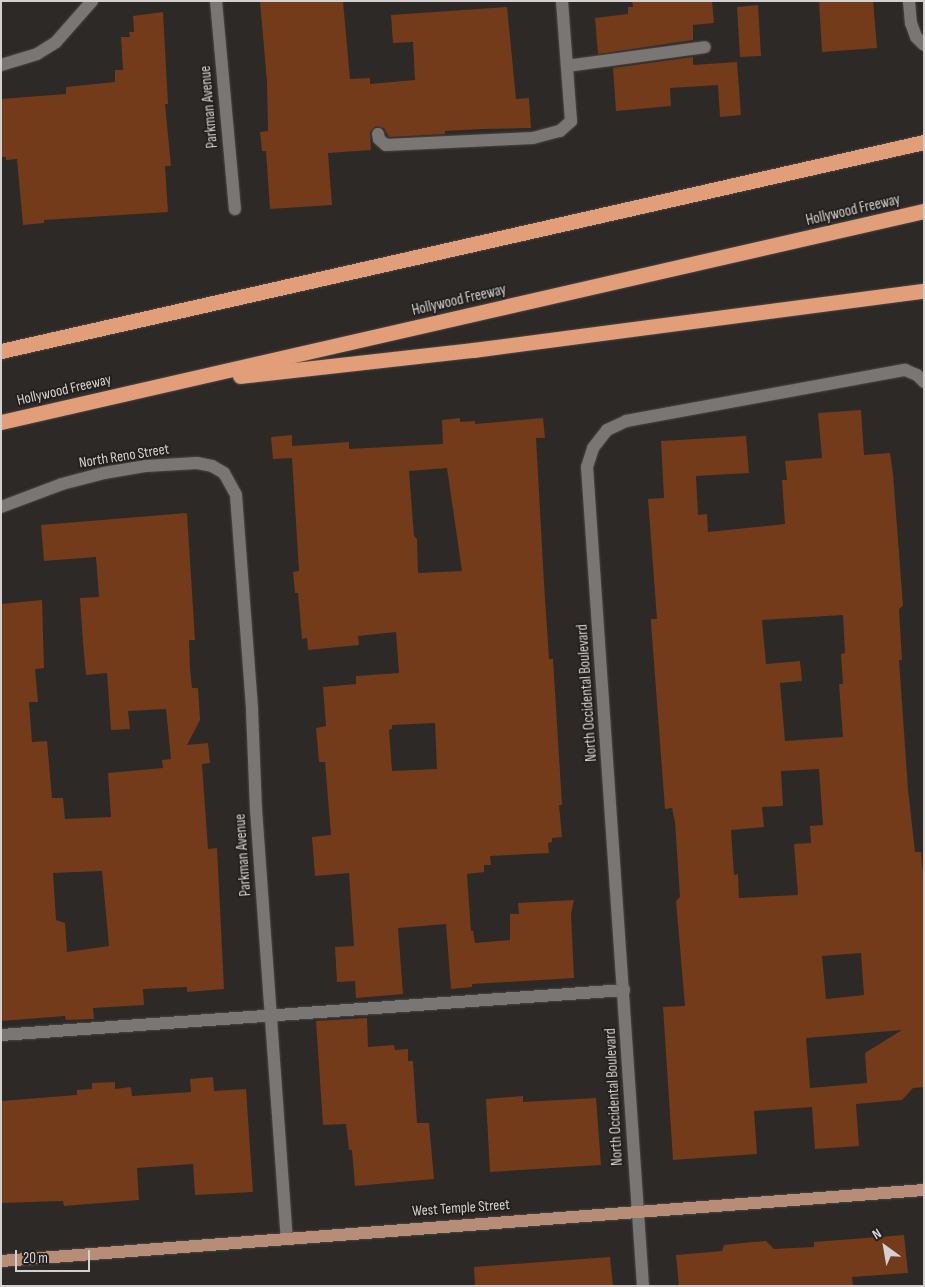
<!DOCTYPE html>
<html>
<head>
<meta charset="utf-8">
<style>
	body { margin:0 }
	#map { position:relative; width:925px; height:1287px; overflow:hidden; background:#2d2927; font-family:"Sofia Sans Condensed",sans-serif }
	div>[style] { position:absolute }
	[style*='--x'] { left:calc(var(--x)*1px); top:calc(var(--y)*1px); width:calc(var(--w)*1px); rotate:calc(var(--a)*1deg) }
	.building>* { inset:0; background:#733b19 }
	.roads { filter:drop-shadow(0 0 1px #4a4745) drop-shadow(0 0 1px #4a4745) }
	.minor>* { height:12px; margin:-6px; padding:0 6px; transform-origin:6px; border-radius:6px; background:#7a7674 }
	.major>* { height:12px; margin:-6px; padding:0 6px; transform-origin:6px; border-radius:6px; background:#b88d77 }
	.highway>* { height:15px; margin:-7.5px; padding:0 7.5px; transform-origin:7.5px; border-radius:7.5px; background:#e29d79 }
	span { translate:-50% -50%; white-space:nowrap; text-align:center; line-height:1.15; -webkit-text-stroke:4px #23201e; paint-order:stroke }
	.street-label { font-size:15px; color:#d3d0cf }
	.frame { position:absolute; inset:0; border:2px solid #d3d0cf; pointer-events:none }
	.north { position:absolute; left:860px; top:1222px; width:50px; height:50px; -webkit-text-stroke:4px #23201e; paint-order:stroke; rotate:328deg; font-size:14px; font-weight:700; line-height:20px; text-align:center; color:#d3d0cf }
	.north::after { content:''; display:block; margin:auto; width:18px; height:22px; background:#d3d0cf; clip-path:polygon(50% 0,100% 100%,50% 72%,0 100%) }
	.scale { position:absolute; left:15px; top:1250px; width:75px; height:22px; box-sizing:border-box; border:2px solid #d3d0cf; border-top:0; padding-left:6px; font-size:15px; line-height:18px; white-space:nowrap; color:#d3d0cf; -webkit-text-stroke:4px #23201e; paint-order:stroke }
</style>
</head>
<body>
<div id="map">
	<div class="building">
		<i style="clip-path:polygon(260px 1px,343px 1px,350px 79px,370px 78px,370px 84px,415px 80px,413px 42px,393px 43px,391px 15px,507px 7px,516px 99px,529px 98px,531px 128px,481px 129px,445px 131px,445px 134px,389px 137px,384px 128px,376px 126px,370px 132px,371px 150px,328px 153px,332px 205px,270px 209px,266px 151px,262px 151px,260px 132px,268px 131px,267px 82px)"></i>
		<i style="clip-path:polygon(632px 1px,712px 1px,714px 23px,693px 25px,693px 40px,598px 54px,595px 18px,628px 14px,628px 7px,633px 7px)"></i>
		<i style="clip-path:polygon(819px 1px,873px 1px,877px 48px,822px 52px)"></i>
		<i style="clip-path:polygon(758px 5px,761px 56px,740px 57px,737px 7px)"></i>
		<i style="clip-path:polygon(163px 12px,168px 104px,165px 104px,171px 166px,165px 166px,168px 212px,44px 220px,44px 223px,23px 225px,17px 159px,6px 160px,6px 157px,1px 157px,1px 99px,66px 94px,66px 87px,115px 82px,115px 70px,123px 70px,121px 37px,130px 37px,129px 32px,134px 32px,133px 16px)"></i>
		<i style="clip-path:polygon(693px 57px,693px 65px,737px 62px,741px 115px,720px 117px,718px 85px,670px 88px,671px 106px,616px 111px,613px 68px)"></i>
		<i style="clip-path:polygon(evenodd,861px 410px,864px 455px,890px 453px,893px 474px,903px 606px,899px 609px,902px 660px,899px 660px,908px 789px,915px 852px,921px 852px,924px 885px,924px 1087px,913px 1088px,902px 1100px,856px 1104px,859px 1146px,815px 1149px,812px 1107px,754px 1111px,757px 1154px,673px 1160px,663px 1007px,685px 1006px,676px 901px,680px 897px,675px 822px,672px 808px,665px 809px,651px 623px,651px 619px,657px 619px,648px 499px,664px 498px,661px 441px,746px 436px,749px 473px,696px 476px,698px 515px,707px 514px,708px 532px,785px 524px,782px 480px,787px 480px,785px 461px,822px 458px,818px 413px,861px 410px,843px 615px,845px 653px,841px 654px,843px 684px,839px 684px,843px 737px,785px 741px,780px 683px,802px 681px,800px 661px,766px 664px,762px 620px,843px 615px,861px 410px,819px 769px,823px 825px,810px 826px,811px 843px,794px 844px,798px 895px,739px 898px,738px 874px,734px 875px,731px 830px,764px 827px,762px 807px,783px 806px,781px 771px,819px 769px,861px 410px,861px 953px,864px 995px,826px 999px,822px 956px,861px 953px,861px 410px,902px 1030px,865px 1053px,867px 1083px,810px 1088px,806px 1038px,902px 1030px)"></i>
		<i style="clip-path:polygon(evenodd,460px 418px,460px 422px,475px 421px,475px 424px,543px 418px,545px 438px,536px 438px,544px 583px,549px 659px,553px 659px,562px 805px,559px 805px,562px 837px,552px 838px,552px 842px,548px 843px,549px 853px,490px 856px,491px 865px,484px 865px,484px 872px,467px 874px,471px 931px,473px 931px,475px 943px,510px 940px,510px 914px,519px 914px,518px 903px,574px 900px,571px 914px,574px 978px,472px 984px,472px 987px,451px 989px,446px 924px,398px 928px,403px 994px,356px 998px,355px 981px,337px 982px,335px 947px,354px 946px,349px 873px,315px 876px,312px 837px,331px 835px,325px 762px,319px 762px,316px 728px,326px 726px,323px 687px,356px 684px,356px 676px,399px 673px,396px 632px,358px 636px,359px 645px,308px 650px,307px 638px,302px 639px,298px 593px,295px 593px,293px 572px,299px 571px,292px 458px,273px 459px,271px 437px,292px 435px,292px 446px,349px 442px,349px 449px,443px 444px,442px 420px,460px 418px,447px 468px,462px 571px,418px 573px,417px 539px,414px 536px,409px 471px,447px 468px,460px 418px,435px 723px,437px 769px,392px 771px,389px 730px,392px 729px,392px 725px,435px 723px)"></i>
		<i style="clip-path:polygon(evenodd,187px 513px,195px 640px,189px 640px,190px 669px,192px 688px,198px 688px,200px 720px,187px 745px,208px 743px,210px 763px,202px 764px,208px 849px,217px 848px,224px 989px,187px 992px,187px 987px,143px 989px,144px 1005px,93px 1008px,94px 1019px,66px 1020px,65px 1016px,1px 1021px,1px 604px,42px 600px,44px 668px,35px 669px,38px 702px,29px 702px,32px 742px,47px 741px,52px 798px,63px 798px,65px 819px,111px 817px,108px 773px,163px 768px,162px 760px,171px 759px,166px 709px,128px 711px,130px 729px,111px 730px,107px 673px,86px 675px,83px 643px,80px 598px,99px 597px,96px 557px,44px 561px,41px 525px,187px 513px,102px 871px,109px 946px,67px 952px,65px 923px,56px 920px,53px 873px,102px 871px)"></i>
		<i style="clip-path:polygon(367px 1018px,368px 1047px,394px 1045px,395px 1050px,408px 1049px,408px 1061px,413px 1061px,417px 1123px,429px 1123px,434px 1179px,355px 1186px,352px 1150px,349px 1150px,346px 1124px,323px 1125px,316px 1021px)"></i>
		<i style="clip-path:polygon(213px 1077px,214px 1091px,246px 1089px,253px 1192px,195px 1195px,193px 1164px,137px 1168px,139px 1200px,64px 1206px,63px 1201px,1px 1203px,1px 1101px,77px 1095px,77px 1090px,92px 1089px,92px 1083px,115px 1082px,115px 1089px,131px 1087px,132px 1096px,191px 1092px,190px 1079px)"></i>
		<i style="clip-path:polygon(523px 1096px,523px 1102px,596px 1098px,601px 1165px,490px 1172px,486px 1099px)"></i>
		<i style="clip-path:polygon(904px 1235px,908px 1273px,852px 1277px,853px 1286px,679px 1286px,676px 1255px,722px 1251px,724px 1245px,752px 1242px,766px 1241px,774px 1249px,814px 1247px,814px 1242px)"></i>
		<i style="clip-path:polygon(610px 1257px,613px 1286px,475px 1286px,474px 1267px)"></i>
	</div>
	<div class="roads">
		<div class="minor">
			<i style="--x:216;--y:1;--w:209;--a:84.8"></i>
			<i style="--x:909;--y:1;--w:22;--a:85"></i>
			<i style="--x:911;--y:23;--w:15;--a:70"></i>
			<i style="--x:916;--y:37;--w:11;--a:45"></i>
			<i style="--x:1;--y:65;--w:38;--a:-17"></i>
			<i style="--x:37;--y:54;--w:22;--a:-32"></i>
			<i style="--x:56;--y:42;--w:55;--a:-48.7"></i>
			<i style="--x:567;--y:66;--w:139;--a:-7.8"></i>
			<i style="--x:378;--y:134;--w:5;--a:79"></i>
			<i style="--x:379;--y:139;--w:9;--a:41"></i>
			<i style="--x:386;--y:145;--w:147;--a:-2.7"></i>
			<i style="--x:533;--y:138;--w:28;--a:-15"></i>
			<i style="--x:560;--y:131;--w:15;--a:-42"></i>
			<i style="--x:571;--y:121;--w:120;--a:-94.3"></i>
			<i style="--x:1;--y:507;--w:65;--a:-20.7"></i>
			<i style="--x:62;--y:484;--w:43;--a:-14.7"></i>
			<i style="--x:104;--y:473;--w:43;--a:-9.5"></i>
			<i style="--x:146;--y:466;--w:51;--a:-3.4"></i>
			<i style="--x:197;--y:463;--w:15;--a:11"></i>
			<i style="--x:212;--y:466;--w:14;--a:30"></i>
			<i style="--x:224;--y:473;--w:25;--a:61"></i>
			<i style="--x:236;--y:495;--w:216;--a:85.7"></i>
			<i style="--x:252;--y:710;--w:99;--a:87.7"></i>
			<i style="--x:256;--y:809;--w:430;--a:85.9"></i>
			<i style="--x:1;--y:1035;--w:625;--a:-4.13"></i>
			<i style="--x:643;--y:1286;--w:821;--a:-93.91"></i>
			<i style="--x:587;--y:467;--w:20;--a:-72"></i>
			<i style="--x:593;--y:448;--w:23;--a:-52"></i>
			<i style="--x:607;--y:430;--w:21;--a:-25"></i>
			<i style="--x:626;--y:421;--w:284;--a:-10.4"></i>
			<i style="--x:905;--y:370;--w:13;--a:23"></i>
			<i style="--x:917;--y:375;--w:10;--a:45"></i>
		</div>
		<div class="major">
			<i style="--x:1;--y:1261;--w:926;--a:-4.4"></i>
		</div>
		<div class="highway">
			<i style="--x:1;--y:351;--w:946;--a:-12.76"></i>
			<i style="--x:240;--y:376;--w:234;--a:-6.4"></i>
			<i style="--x:473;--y:350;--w:455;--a:-7.5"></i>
			<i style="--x:1;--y:422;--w:947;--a:-12.88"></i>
		</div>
	</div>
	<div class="street-label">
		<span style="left:209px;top:107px;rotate:-95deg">Parkman Avenue</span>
		<span style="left:853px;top:210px;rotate:-13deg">Hollywood Freeway</span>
		<span style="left:459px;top:300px;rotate:-13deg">Hollywood Freeway</span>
		<span style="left:64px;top:390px;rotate:-13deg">Hollywood Freeway</span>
		<span style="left:124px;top:456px;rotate:-9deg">North Reno Street</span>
		<span style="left:587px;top:693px;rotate:-94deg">North Occidental Boulevard</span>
		<span style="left:243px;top:855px;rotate:-94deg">Parkman Avenue</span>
		<span style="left:614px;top:1097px;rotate:-93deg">North Occidental Boulevard</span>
		<span style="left:461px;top:1208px;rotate:-4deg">West Temple Street</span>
	</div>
	<div class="frame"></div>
	<div class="north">N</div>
	<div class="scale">20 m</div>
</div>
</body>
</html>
